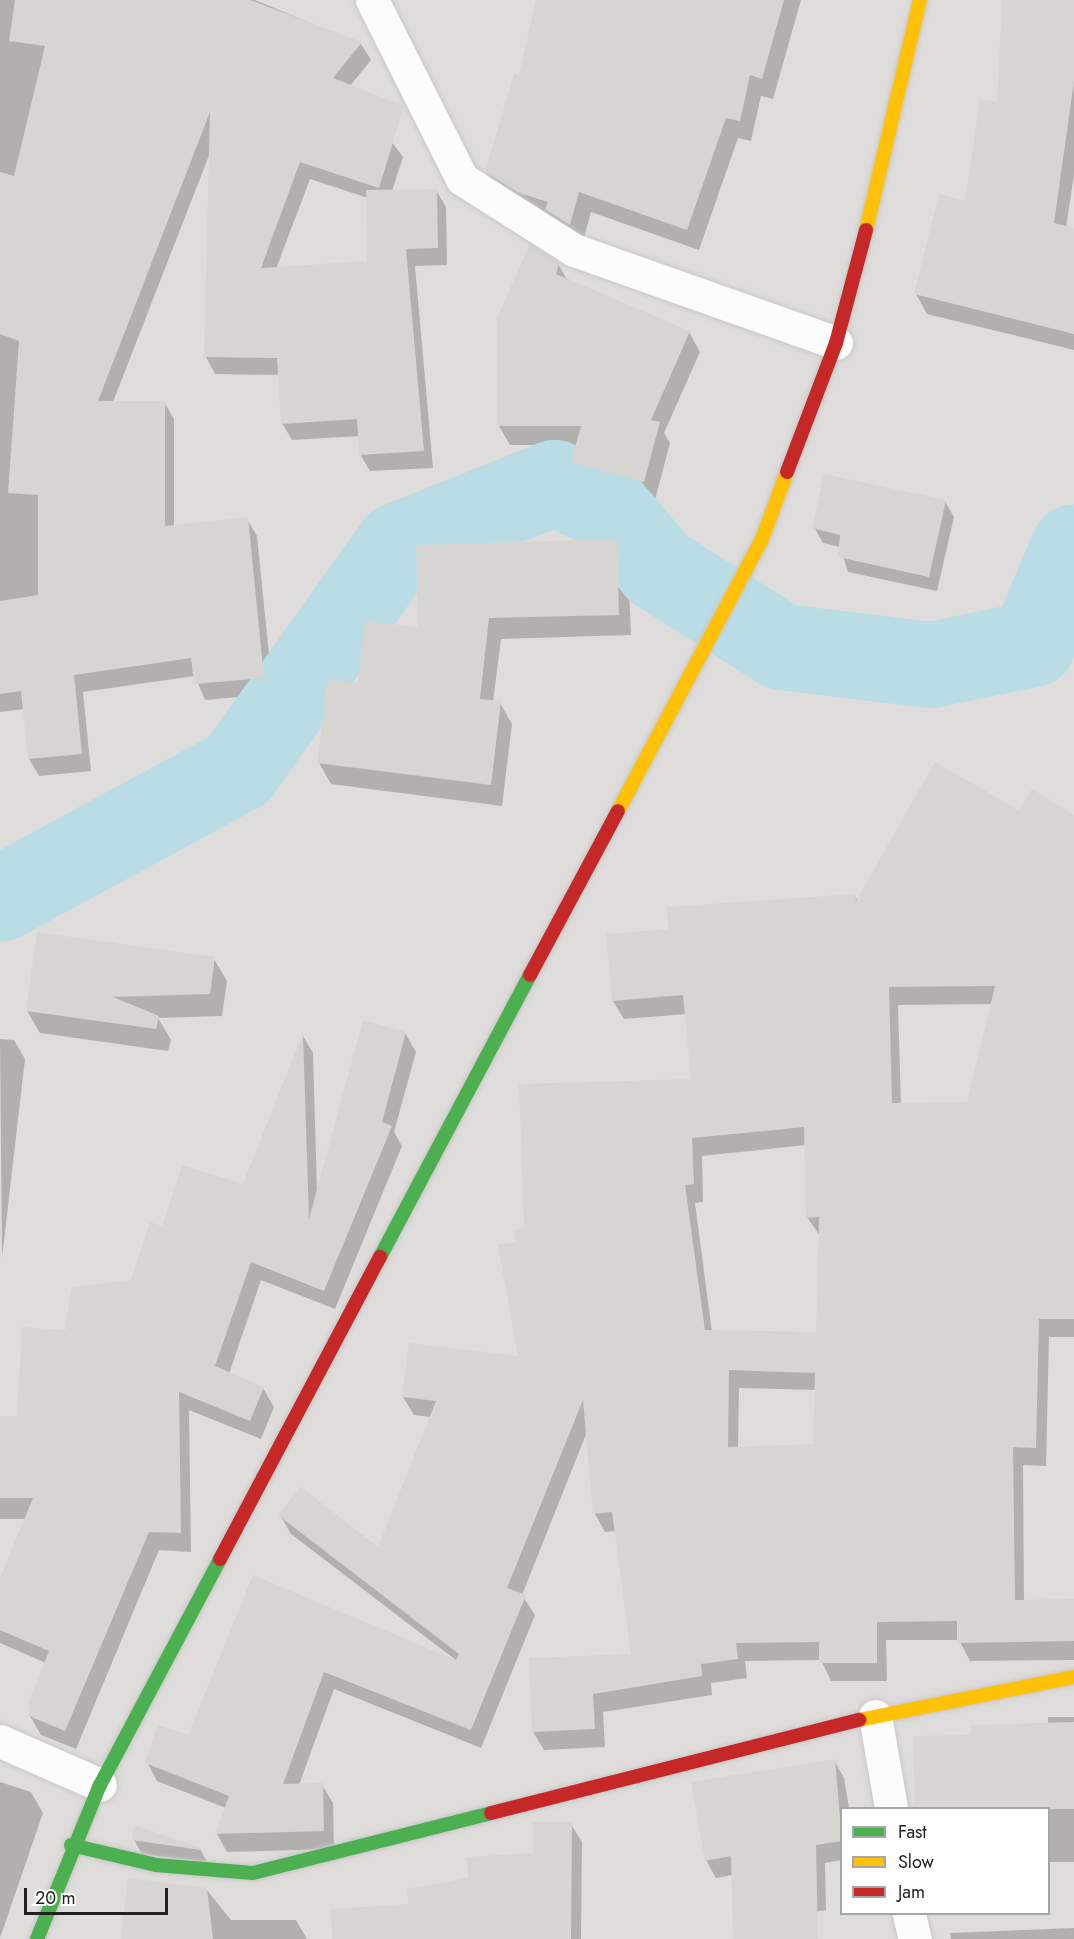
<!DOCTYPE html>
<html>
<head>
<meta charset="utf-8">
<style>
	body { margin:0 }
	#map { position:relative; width:1074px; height:1939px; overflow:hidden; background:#efedea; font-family:Jost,sans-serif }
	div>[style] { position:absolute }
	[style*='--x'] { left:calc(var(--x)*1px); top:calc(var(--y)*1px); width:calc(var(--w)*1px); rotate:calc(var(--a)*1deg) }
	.residential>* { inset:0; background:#dedddb }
	.shadow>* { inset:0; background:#0003 }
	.river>* { height:86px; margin:-43px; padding:0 43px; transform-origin:43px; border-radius:43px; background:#badde5 }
	.building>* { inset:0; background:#d7d5d2 }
	.roads { filter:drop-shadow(0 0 2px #c8c7c6) drop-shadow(0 0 2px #c8c7c6) }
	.street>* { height:33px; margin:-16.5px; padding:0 16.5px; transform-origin:16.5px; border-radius:16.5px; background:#fdfcfc }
	.fast>* { height:14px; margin:-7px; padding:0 7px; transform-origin:7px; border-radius:7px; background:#4caf50 }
	.slow>* { height:14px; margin:-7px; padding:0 7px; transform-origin:7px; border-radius:7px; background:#ffc107 }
	.jam>* { height:14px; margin:-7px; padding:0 7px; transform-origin:7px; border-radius:7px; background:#c62828 }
	span { translate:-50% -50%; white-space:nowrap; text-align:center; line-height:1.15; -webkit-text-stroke:4.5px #fff; paint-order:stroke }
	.legend { position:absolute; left:840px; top:1807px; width:210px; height:108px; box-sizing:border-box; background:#fff; border:2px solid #a6a6a6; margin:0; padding:8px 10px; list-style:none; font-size:18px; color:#212121 }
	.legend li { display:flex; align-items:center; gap:12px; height:30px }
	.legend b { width:30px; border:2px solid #a6a6a6 }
	.scale { position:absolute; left:24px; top:1888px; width:144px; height:27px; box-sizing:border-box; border:3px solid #212121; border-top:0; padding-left:8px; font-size:18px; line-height:21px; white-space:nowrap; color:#212121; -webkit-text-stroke:4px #fff; paint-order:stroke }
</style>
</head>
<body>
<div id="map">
	<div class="residential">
		<i style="clip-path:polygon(evenodd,0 0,1074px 0,1074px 1939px,0 1939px,0 0,842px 1808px,1048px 1808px,1048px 1914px,842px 1914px,842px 1808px)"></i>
	</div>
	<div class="shadow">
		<i style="clip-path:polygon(evenodd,0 0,255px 0,361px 44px,371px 60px,350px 86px,403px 157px,392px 191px,436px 190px,446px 207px,447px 265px,415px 266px,433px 468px,370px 471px,360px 454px,360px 436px,292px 440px,282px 423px,279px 375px,215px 374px,206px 357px,210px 153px,113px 402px,164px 402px,174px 419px,174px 526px,247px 519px,257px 536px,273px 694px,205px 700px,195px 676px,83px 692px,91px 771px,39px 776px,29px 759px,25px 709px,0 712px,0 0,310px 179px,368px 198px,368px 262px,276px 269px,310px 179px)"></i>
		<i style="clip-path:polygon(537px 0,801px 0,773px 99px,761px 96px,751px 141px,738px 138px,699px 250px,591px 212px,582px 245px,499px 192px,487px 171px,520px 77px)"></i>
		<i style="clip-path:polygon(1003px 0,1074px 0,1074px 175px,1066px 228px,1074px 230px,1074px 350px,927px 314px,916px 294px,966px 203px,999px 104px)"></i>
		<i style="clip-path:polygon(558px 264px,568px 281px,689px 332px,700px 352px,664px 433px,670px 443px,655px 500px,584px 481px,573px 462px,578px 445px,510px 445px,499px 426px)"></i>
		<i style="clip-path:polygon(945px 501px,954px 517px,937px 591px,848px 572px,840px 547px,823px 543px,814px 527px)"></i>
		<i style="clip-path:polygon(616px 541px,628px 562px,631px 635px,501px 639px,493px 702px,500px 703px,512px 724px,502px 806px,331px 784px,319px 763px,360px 685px,420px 628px)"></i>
		<i style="clip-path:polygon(evenodd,1020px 812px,1074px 817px,1074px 1134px,992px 1004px,898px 1005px,901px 1105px,1074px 1179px,1074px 1337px,1049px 1337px,1046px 1466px,1023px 1465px,1024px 1601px,1074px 1600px,1074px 1660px,970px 1661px,959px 1640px,886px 1640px,887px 1681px,831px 1681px,821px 1660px,745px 1661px,747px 1678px,711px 1683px,712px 1695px,603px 1712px,605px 1747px,544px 1750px,533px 1732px,530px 1659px,633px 1655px,616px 1531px,605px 1532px,595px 1514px,587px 1432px,522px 1595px,535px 1615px,481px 1748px,334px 1689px,299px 1785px,322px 1785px,333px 1803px,334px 1849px,227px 1852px,217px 1834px,226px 1808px,157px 1781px,147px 1762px,189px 1737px,254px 1577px,457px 1661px,291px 1534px,280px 1515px,379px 1550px,431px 1417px,414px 1415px,403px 1397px,520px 1358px,518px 1243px,525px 1229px,693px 1080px,687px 1014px,624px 1019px,613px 1001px,670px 931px,854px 895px,858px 901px,1020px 812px,806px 1145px,807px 1217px,820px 1236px,818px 1334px,712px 1332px,695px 1203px,703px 1202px,702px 1156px,806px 1145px,1020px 812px,739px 1388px,816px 1390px,814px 1446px,738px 1448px,739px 1388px)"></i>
		<i style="clip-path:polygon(214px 959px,227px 981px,222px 1016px,158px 1018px,171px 1040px,168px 1051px,40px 1033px,27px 1011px)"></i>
		<i style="clip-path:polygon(405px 1033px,416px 1052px,394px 1132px,402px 1146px,335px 1309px,261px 1280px,229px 1374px,263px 1388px,274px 1407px,261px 1439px,189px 1410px,191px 1552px,159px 1550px,76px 1749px,41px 1735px,30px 1716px,46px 1663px,0 1643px,0 1582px,26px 1519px,0 1519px,0 1417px,19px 1417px,66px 1331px,132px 1281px,163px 1228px,243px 1186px,303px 1036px,313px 1053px,317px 1190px)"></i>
		<i style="clip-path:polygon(0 1039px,14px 1040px,25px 1059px,2px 1258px)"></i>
		<i style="clip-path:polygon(1048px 1717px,1074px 1717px,1074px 1862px,1048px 1862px,1048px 1808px,973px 1736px,1048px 1724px)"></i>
		<i style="clip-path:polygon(834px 1760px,844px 1778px,849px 1808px,842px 1808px,842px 1860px,825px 1863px,826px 1910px,802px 1914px,817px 1939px,734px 1939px,733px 1875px,716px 1878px,706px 1860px)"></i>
		<i style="clip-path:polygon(0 1782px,31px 1792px,43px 1813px,0 1938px)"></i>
		<i style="clip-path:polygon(571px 1824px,582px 1842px,581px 1939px,379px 1939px,411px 1905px,535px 1855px)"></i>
		<i style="clip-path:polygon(134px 1840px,200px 1849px,207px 1862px,142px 1854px)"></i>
		<i style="clip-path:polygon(206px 1889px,231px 1920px,296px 1920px,307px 1939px,123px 1939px)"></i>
		<i style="clip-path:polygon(1074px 1928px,1074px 1939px,951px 1939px,950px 1933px)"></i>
	</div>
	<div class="river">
		<i style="--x:0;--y:899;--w:271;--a:-28.5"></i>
		<i style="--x:238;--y:770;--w:275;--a:-54.5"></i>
		<i style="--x:398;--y:546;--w:169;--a:-21.9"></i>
		<i style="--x:555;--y:483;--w:59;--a:26.1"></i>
		<i style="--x:608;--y:509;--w:79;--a:49.6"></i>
		<i style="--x:659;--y:569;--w:146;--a:32.4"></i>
		<i style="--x:782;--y:647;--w:150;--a:6.9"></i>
		<i style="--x:931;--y:665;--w:104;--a:-11.6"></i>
		<i style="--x:1033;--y:644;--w:105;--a:-67.1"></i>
	</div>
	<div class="building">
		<i style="clip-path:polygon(15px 0,250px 0,362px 42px,333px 78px,404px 106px,379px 188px,300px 162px,261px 268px,367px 261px,366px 190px,437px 189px,438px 248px,406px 249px,424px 451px,359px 455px,357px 419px,281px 424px,277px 358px,204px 357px,210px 112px,98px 401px,165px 401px,165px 526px,248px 517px,264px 678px,194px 684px,191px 658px,74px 675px,82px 754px,28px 759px,21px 691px,0 694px,0 601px,38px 595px,38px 495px,8px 493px,19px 341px,0 334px,0 172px,14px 176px,45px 46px,9px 41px)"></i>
		<i style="clip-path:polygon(536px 0,784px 0,762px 79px,750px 75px,740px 121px,726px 118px,687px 230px,579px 192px,570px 225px,545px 209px,548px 202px,519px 193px,485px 172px,514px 74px,519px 75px)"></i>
		<i style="clip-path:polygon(1002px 0,1074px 0,1074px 81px,1054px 223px,1074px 228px,1074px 334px,914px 294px,939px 194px,965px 201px,980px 99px,997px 102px)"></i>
		<i style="clip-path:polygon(530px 244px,559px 263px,556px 274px,690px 331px,651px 420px,660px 422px,644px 482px,571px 462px,581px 426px,497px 426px,497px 318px)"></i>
		<i style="clip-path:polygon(824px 474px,946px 500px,929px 577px,838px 557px,840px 535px,812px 528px)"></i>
		<i style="clip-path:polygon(617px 539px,619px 615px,489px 618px,480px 699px,501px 701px,491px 785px,317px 763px,328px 679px,358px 683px,364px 621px,418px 627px,416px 545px)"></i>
		<i style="clip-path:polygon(evenodd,935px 762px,1019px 810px,1032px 789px,1074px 815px,1074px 1319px,1039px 1319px,1036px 1448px,1013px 1447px,1015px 1600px,1074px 1599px,1074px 1641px,957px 1643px,957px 1621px,877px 1622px,877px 1663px,819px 1663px,819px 1642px,736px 1643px,738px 1659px,701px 1664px,702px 1676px,593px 1694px,595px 1729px,532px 1732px,529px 1658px,631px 1654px,612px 1512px,593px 1514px,583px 1400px,507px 1588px,526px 1595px,471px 1730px,324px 1672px,283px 1784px,323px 1783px,324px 1831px,215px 1834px,229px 1796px,145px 1763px,158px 1725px,188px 1735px,253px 1575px,456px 1660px,459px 1654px,278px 1515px,301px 1487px,378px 1547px,436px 1401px,402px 1397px,409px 1343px,518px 1356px,498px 1245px,516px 1242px,514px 1230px,524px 1228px,519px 1084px,691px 1079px,683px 995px,612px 1001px,606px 934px,668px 929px,667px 907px,855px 894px,856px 901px,935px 762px,995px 986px,967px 1102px,892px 1103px,889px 987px,995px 986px,935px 762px,804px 1127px,806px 1218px,819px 1217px,816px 1332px,705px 1330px,685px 1185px,694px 1184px,692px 1138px,804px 1127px,935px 762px,729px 1370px,815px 1373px,813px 1444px,728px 1447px,729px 1370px)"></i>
		<i style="clip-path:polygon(37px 932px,215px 957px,210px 994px,113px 997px,159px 1016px,156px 1029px,26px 1011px)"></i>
		<i style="clip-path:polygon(363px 1020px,406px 1032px,382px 1122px,392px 1126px,324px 1291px,251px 1262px,215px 1366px,264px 1387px,250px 1421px,179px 1392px,181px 1533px,149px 1532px,65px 1731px,29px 1716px,29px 1701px,49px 1651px,0 1630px,0 1578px,33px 1498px,0 1498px,0 1416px,17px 1416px,22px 1327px,65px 1330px,72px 1287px,131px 1280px,150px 1222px,162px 1226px,182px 1165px,243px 1184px,303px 1033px,309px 1219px)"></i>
		<i style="clip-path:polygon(1074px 1722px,1074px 1809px,915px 1809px,913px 1736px,971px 1735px,971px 1725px)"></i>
		<i style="clip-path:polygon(835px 1759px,842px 1841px,816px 1845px,818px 1939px,733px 1939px,731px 1856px,705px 1861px,691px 1782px)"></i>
		<i style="clip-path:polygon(533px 1822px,572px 1822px,571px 1939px,332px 1939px,331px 1909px,409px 1904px,406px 1889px,468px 1878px,467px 1857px,533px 1853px)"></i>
		<i style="clip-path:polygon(134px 1825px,201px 1848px,201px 1850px,132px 1840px)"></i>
		<i style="clip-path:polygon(128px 1878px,207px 1888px,213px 1939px,121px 1939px)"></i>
	</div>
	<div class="roads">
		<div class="street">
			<i style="--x:372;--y:0;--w:200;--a:63.3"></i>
			<i style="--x:462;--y:179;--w:133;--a:32.4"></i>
			<i style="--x:574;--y:250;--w:278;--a:19.5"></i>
			<i style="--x:875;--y:1716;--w:93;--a:80.1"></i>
			<i style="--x:0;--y:1741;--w:109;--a:23.7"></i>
			<i style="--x:909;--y:1914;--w:26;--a:77"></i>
		</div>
		<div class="fast">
			<i style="--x:380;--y:1257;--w:319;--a:-62"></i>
			<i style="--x:71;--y:1845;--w:87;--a:13.2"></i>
			<i style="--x:156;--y:1865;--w:97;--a:4.7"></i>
			<i style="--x:253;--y:1873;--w:245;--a:-14.1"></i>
			<i style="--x:37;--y:1939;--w:166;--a:-67.8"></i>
			<i style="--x:100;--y:1785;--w:256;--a:-62"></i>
		</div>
		<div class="slow">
			<i style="--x:866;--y:230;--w:236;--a:-76.8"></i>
			<i style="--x:618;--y:811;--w:308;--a:-62.1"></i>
			<i style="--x:762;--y:539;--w:72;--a:-69.5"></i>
			<i style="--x:859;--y:1720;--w:219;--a:-11.3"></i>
		</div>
		<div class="jam">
			<i style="--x:787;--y:472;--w:138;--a:-69.2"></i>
			<i style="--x:836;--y:343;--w:117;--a:-75.1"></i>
			<i style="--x:530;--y:975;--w:186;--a:-61.8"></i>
			<i style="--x:220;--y:1559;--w:342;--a:-62.1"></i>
			<i style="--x:491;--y:1813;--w:380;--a:-14.2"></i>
		</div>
	</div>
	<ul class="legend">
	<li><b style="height:8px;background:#4caf50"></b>Fast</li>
	<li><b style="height:8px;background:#ffc107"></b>Slow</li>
	<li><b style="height:8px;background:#c62828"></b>Jam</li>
	</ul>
	<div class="scale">20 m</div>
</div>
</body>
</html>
